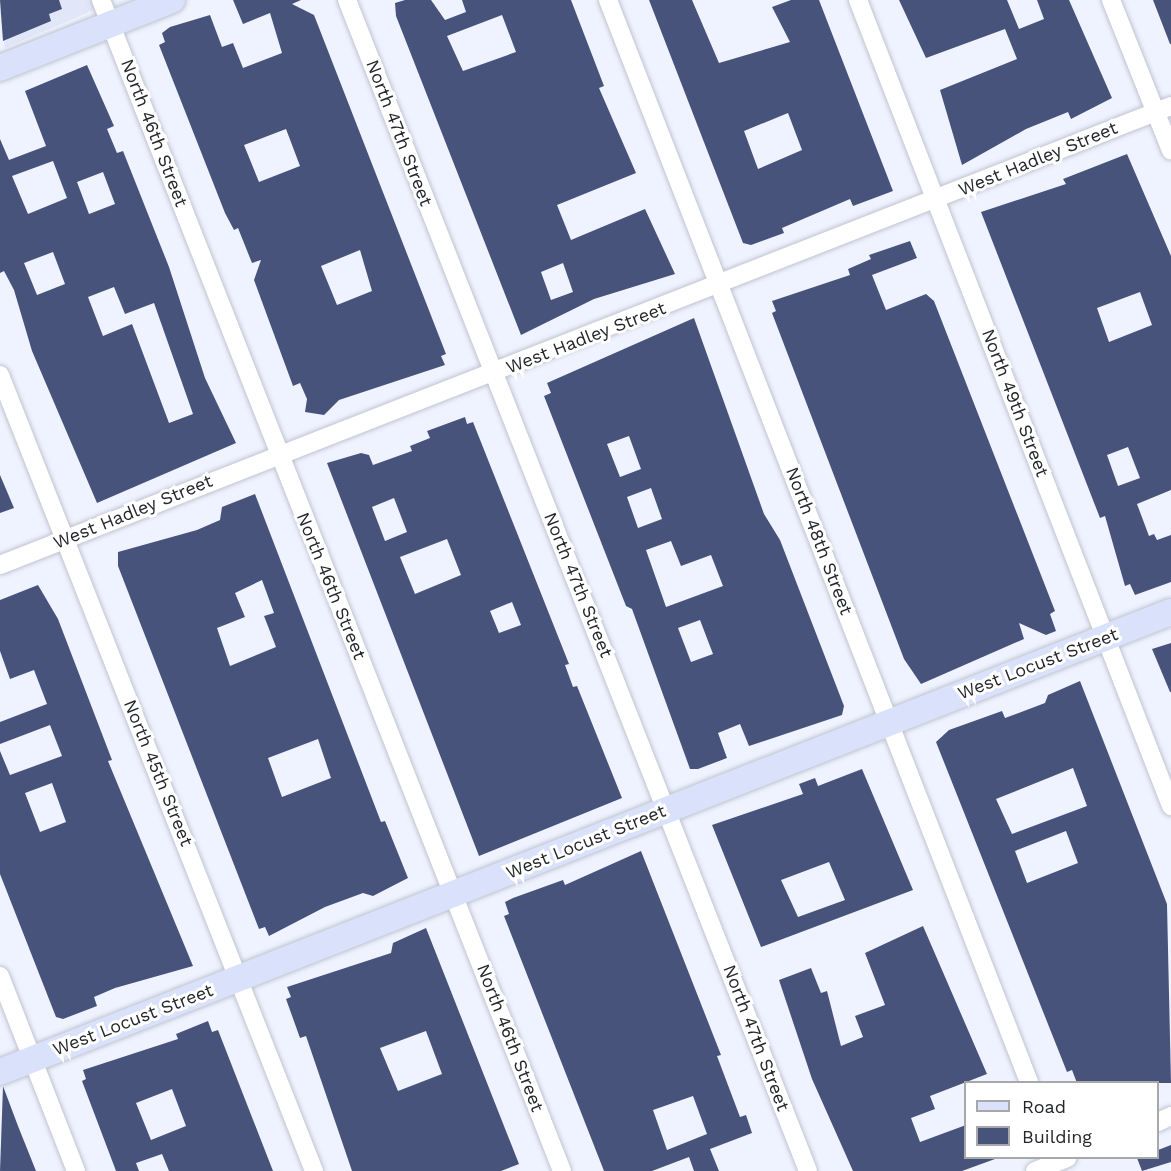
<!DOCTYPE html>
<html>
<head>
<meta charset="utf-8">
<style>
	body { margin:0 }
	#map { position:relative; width:1171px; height:1171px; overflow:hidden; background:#eff3ff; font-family:"Work Sans",sans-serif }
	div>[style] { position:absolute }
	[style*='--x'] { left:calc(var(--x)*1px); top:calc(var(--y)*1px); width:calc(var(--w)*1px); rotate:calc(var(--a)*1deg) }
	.built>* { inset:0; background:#e1e7f9 }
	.building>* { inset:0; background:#48537c }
	.roads { filter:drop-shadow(0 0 2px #c0c4cf) drop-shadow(0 0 2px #c0c4cf) }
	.street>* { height:18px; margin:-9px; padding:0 9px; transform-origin:9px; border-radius:9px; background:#fff }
	.secondary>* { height:26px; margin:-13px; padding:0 13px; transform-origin:13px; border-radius:13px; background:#dae1fa }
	span { translate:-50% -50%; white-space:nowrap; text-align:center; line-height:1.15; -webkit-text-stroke:6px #fff; paint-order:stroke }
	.street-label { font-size:18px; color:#24262a }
	.legend { position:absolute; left:964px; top:1081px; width:195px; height:78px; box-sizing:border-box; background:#fff; border:2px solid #a7a8aa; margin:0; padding:8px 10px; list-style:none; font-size:18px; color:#24262a }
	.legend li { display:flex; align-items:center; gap:12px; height:30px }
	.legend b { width:30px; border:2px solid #a7a8aa }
</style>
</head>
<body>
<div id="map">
	<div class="built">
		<i style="clip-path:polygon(28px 0,93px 0,96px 9px,5px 48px,0 11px)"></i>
	</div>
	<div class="building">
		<i style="clip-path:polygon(0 0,59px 0,62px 9px,49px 14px,51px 21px,3px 41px)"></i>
		<i style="clip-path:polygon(evenodd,233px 0,301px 0,292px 4px,314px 15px,446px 354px,441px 356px,445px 365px,339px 400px,324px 415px,305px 412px,307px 399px,300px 383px,293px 386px,254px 280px,261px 260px,252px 263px,238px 228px,234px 230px,225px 213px,159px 45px,165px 42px,162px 33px,170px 27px,210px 15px,222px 47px,233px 43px,243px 68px,282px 53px,270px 13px,243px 24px,233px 0,286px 129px,300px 166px,259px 182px,244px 145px,286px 129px,233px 0,360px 250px,372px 291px,337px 305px,321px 266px,360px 250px)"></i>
		<i style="clip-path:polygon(evenodd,405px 0,431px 0,445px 20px,466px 12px,462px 0,571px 0,604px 86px,599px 88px,636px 173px,557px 205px,571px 240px,645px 209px,675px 274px,594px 299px,521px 335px,396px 16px,395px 3px,405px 0,502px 15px,516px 52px,463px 71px,447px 36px,502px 15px,405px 0,563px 263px,573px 292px,551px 300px,541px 272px,563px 263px)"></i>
		<i style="clip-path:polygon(evenodd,649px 0,692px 0,719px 63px,790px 42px,772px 7px,791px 0,819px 0,893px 191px,853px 206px,850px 199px,782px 228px,784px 233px,751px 245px,743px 243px,649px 0,788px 113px,802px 150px,758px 169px,744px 131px,788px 113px)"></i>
		<i style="clip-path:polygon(899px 0,1007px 0,1019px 29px,1044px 19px,1037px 0,1069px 0,1112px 98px,1071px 119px,1068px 112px,1026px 129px,962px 165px,940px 90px,1017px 59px,1005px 29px,926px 58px)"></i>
		<i style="clip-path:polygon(1153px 0,1171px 0,1171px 44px,1170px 44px)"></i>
		<i style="clip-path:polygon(evenodd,87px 65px,114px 126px,107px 129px,117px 153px,123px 151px,169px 267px,205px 378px,236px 443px,97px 503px,32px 351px,14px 290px,4px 271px,0 273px,0 139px,9px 160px,46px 146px,25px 91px,87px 65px,53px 161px,67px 198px,28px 214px,12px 176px,53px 161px,87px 65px,103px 172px,115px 204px,89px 214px,77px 182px,103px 172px,87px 65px,53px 252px,65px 284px,37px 295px,24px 263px,53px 252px,87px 65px,114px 287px,125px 314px,154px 303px,193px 414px,169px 423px,132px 324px,103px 336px,88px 297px,114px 287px)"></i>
		<i style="clip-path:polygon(evenodd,1127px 154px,1171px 256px,1171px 490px,1137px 504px,1149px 536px,1154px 534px,1157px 540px,1171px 535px,1171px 582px,1135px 595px,1130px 584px,1125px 586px,1105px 516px,1100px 518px,981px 212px,1066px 184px,1063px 179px,1127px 154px,1140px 292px,1152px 325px,1109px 342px,1097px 308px,1140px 292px,1127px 154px,1128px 447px,1140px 478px,1118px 486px,1107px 455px,1128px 447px)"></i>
		<i style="clip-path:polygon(910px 241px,917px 258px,872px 275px,886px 310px,926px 294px,934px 301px,1055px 611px,1050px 614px,1056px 631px,1046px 635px,1019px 623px,1024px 639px,921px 684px,904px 659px,772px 313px,776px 311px,772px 301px,850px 275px,848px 269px,871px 259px,869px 255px)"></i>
		<i style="clip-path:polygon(evenodd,694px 318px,764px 514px,780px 540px,844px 706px,842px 715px,749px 746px,740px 724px,718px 733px,727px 758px,698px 769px,690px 769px,632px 609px,626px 606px,544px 396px,551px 393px,547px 383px,694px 318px,629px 436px,641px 469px,620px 477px,607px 444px,629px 436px,694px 318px,651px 488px,662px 519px,638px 528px,627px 497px,651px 488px,694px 318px,671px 541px,681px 566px,711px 555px,723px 586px,666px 607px,646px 550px,671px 541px,694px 318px,700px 620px,713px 654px,691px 662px,678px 628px,700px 620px)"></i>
		<i style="clip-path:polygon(evenodd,465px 417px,467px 424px,473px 422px,569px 664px,565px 665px,573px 687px,577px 686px,622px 798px,479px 856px,327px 463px,361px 453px,369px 455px,373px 465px,412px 451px,410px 446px,430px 438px,427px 431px,465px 417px,394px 498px,407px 532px,385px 541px,372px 507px,394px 498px,465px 417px,447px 539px,461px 575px,415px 594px,400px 557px,447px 539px,465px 417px,512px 602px,521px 625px,499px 633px,490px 611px,512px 602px)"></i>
		<i style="clip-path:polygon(0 475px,14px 508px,0 513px)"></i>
		<i style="clip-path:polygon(evenodd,255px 494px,381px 822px,385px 821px,408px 878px,373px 896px,363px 893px,325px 907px,269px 936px,265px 927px,259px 929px,118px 566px,118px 552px,197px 530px,220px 520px,222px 507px,255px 494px,262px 580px,274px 613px,264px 616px,276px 647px,230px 666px,217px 628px,245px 617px,235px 593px,262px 580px,255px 494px,318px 739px,331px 778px,282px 797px,268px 758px,318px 739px)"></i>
		<i style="clip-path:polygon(evenodd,38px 585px,58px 619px,112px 760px,108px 761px,193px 966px,115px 988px,94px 997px,97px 1006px,63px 1019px,56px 1017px,0 874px,0 751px,10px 775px,62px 756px,50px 725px,0 744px,0 722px,47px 704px,34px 670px,10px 679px,0 651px,0 600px,38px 585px,52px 783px,66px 822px,40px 832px,25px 793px,52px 783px)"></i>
		<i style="clip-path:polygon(1171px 643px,1171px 692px,1170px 692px,1152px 649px)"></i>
		<i style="clip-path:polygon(evenodd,1080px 681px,1167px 904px,1171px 1083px,1077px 1083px,1072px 1070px,1067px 1072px,936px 742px,949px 730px,1002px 711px,1005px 718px,1045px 703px,1048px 695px,1080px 681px,1073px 768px,1087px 806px,1012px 834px,996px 799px,1073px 768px,1080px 681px,1066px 831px,1078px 863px,1027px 883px,1015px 851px,1066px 831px)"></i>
		<i style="clip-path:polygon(evenodd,862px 769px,913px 890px,761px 947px,712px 825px,803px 794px,799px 784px,815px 778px,818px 786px,862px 769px,829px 862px,845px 900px,798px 917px,781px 880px,829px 862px)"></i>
		<i style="clip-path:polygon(evenodd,641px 851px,721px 1055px,717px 1056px,740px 1117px,746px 1115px,752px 1133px,710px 1149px,719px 1171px,694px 1171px,689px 1157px,652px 1171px,604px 1171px,504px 916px,509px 914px,505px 902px,513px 898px,563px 880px,565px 885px,641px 851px,693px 1096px,707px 1134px,667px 1150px,653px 1110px,693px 1096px)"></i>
		<i style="clip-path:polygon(923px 926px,987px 1074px,930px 1096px,935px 1109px,911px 1118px,920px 1142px,966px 1125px,966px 1158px,995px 1159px,962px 1171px,853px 1171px,812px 1079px,779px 980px,811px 968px,821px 993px,827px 991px,841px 1046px,863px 1037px,855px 1016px,885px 1005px,865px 953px)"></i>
		<i style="clip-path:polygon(evenodd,426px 928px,519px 1164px,501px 1171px,352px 1171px,306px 1036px,300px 1038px,286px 999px,291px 997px,287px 987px,391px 953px,393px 943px,426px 928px,426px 1031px,442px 1074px,398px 1091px,380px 1048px,426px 1031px)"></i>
		<i style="clip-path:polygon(evenodd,208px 1021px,212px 1032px,218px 1030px,273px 1171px,169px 1171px,162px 1154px,136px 1163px,139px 1171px,116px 1171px,82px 1081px,86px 1079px,83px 1070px,178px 1039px,176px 1034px,208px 1021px,172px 1089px,186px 1126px,151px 1140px,136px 1103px,172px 1089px)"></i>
		<i style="clip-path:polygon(3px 1086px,18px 1126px,36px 1171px,0 1171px)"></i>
		<i style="clip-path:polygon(1171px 1145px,1171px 1162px,1142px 1171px,1137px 1158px,1158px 1158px,1158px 1150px)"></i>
	</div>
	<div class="roads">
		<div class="street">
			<i style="--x:101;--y:0;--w:1258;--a:68.51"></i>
			<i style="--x:347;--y:0;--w:1258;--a:68.51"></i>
			<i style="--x:608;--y:0;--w:1161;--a:68.74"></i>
			<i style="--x:858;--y:0;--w:865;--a:68.78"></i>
			<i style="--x:1111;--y:0;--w:162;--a:68.3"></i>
			<i style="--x:0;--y:375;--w:856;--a:68.47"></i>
			<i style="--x:0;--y:565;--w:1258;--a:-21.4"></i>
			<i style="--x:0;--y:976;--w:209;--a:68.7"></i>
			<i style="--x:1158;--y:1122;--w:14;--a:-25"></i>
			<i style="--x:1035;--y:1171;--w:35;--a:-22"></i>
		</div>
		<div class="secondary">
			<i style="--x:0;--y:68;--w:185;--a:-21.6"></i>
			<i style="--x:0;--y:1072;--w:1258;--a:-21.45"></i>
		</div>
	</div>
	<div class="street-label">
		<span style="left:154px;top:133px;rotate:69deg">North 46th Street</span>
		<span style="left:399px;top:133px;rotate:69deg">North 47th Street</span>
		<span style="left:1038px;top:159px;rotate:-22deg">West Hadley Street</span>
		<span style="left:586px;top:338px;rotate:-21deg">West Hadley Street</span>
		<span style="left:1015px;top:403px;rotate:69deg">North 49th Street</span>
		<span style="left:133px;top:512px;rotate:-22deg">West Hadley Street</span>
		<span style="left:819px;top:541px;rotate:69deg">North 48th Street</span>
		<span style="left:578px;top:585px;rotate:68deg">North 47th Street</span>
		<span style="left:331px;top:586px;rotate:68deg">North 46th Street</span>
		<span style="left:1038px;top:664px;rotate:-21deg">West Locust Street</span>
		<span style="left:158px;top:773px;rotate:68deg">North 45th Street</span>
		<span style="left:586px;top:842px;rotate:-22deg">West Locust Street</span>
		<span style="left:133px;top:1020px;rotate:-21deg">West Locust Street</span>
		<span style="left:510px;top:1038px;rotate:69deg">North 46th Street</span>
		<span style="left:756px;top:1038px;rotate:69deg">North 47th Street</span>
	</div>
	<ul class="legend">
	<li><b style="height:8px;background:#dae1fa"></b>Road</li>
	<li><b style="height:16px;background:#48537c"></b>Building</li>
	</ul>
</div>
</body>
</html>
